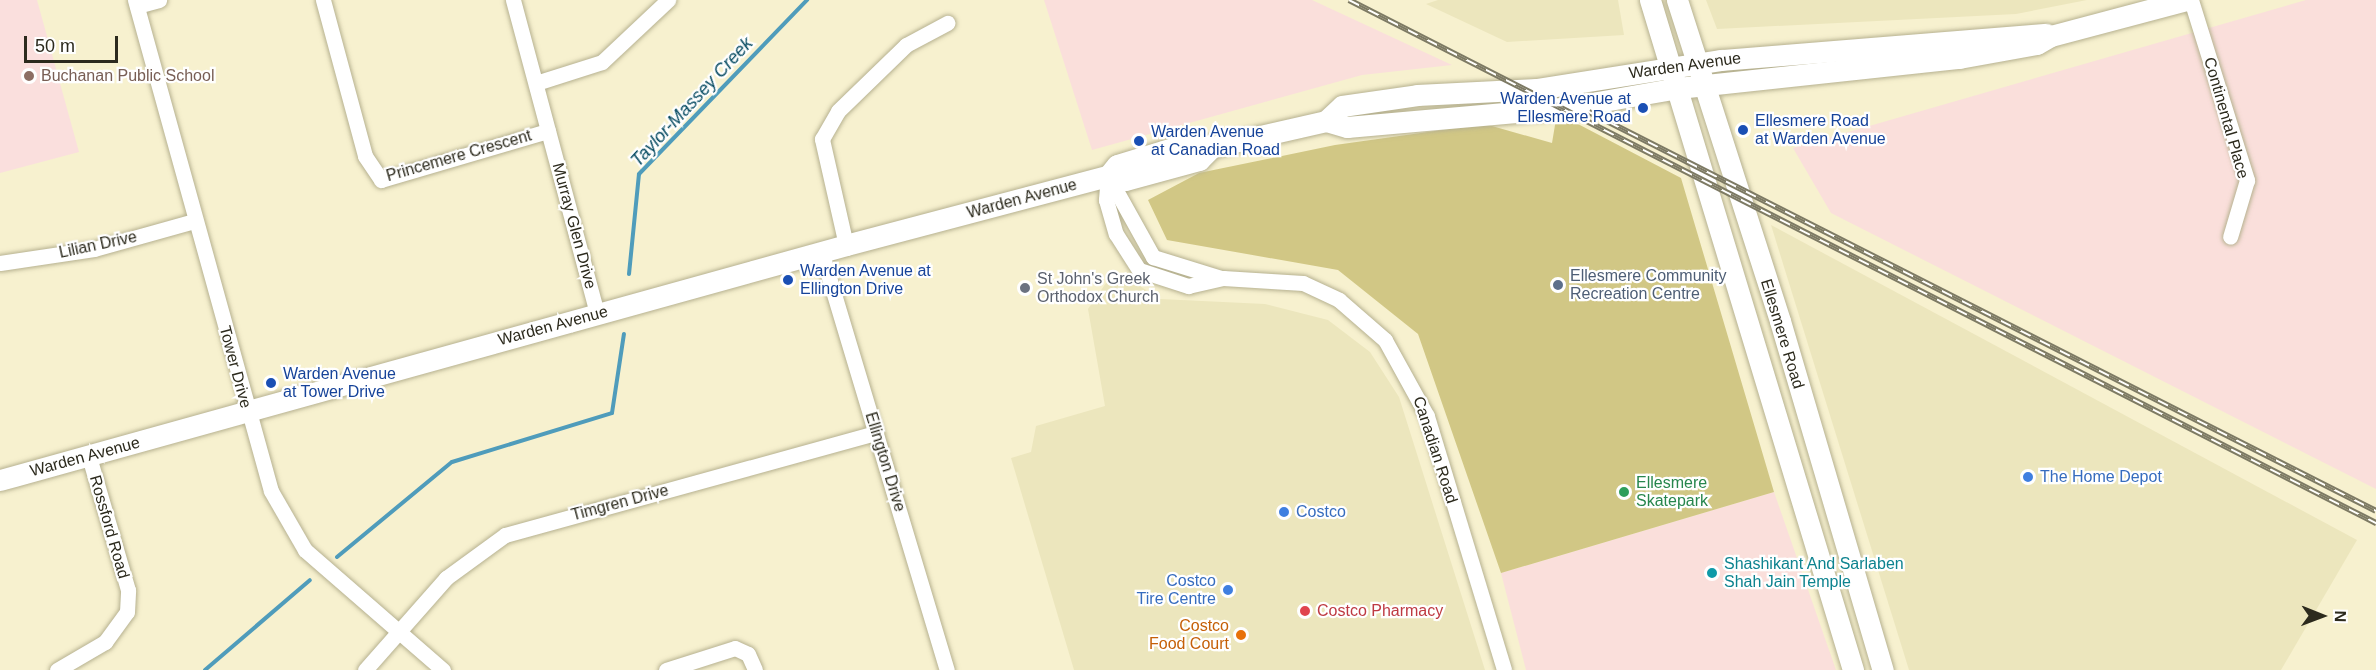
<!DOCTYPE html>
<html>
<head>
<meta charset="utf-8">
<style>
	body { margin:0 }
	#map { position:relative; width:2376px; height:670px; overflow:hidden; background:#f7f1cf; font-family:Helvetica,sans-serif }
	div>[style] { position:absolute }
	[style*='--x'] { left:calc(var(--x)*1px); top:calc(var(--y)*1px); width:calc(var(--w)*1px); rotate:calc(var(--a)*1deg) }
	.built>* { inset:0; background:#ece6bd }
	.industrial>* { inset:0; background:#fadfdb }
	.education>* { inset:0; background:#fadfdd }
	.green>* { inset:0; background:#d1c785 }
	.stream>* { height:4px; margin:-2px; padding:0 2px; transform-origin:2px; border-radius:2px; background:#4f9cbb }
	.roads { filter:drop-shadow(0 0 2px #b6b190) drop-shadow(0 0 2px #b6b190) }
	.street>* { height:15px; margin:-7.5px; padding:0 7.5px; transform-origin:7.5px; border-radius:7.5px; background:#fff }
	.secondary>* { height:21px; margin:-10.5px; padding:0 10.5px; transform-origin:10.5px; border-radius:10.5px; background:#fff }
	.rail>* { height:6px; margin-top:-3px; transform-origin:0; background:repeating-linear-gradient(90deg,#fff 0 11px,#7d7a64 0 22px); box-sizing:border-box; border-block:2px solid #7d7a64 }
	.dots>* { width:16px; height:16px; translate:-50% -50%; box-sizing:border-box; border:3px solid #fff; border-radius:50% }
	span { translate:-50% -50%; white-space:nowrap; text-align:center; line-height:1.15; -webkit-text-stroke:4.5px #fff; paint-order:stroke }
	.street-label { font-size:16px; color:#2c2a1d }
	.education-label { font-size:16px; color:#785e54 }
	.left { translate:0 -50%; text-align:left }
	.transit-label { font-size:16px; color:#164399 }
	.right { translate:-100% -50%; text-align:right }
	.service-label { font-size:16px; color:#4e5e75 }
	.worship-label { font-size:16px; color:#5b616d }
	.shop-label { font-size:16px; color:#366cbe }
	.leisure-label { font-size:16px; color:#27864d }
	.culture-label { font-size:16px; color:#0d838f }
	.health-label { font-size:16px; color:#be3a42 }
	.food-label { font-size:16px; color:#c56008 }
	.water-label { font-size:18px; color:#03485f; font-style:italic }
	.north { position:absolute; left:2292px; top:586px; width:60px; height:60px; -webkit-text-stroke:4px #fff; paint-order:stroke; rotate:91deg; font-size:16px; font-weight:700; line-height:24px; text-align:center; color:#2c2a1d }
	.north::after { content:''; display:block; margin:auto; width:21px; height:27px; background:#2c2a1d; clip-path:polygon(50% 0,100% 100%,50% 72%,0 100%) }
	.scale { position:absolute; left:24px; top:36px; width:94px; height:27px; box-sizing:border-box; border:3px solid #2c2a1d; border-top:0; padding-left:8px; font-size:18px; line-height:21px; white-space:nowrap; color:#2c2a1d; -webkit-text-stroke:4px #fff; paint-order:stroke }
</style>
</head>
<body>
<div id="map">
	<div class="built">
		<i style="clip-path:polygon(1438px 0,1618px 0,1624px 35px,1507px 42px,1426px 4px)"></i>
		<i style="clip-path:polygon(1706px 0,2087px 0,2016px 14px,1717px 29px)"></i>
		<i style="clip-path:polygon(1771px 225px,2357px 540px,2281px 670px,1909px 670px)"></i>
		<i style="clip-path:polygon(1115px 270px,1160px 299px,1265px 304px,1328px 320px,1370px 352px,1399px 397px,1485px 670px,1074px 670px,1011px 458px,1031px 452px,1036px 426px,1105px 406px,1088px 309px)"></i>
	</div>
	<div class="industrial">
		<i style="clip-path:polygon(1044px 0,1312px 0,1452px 65px,1362px 75px,1092px 150px)"></i>
		<i style="clip-path:polygon(2306px 0,2376px 0,2376px 489px,1831px 213px,1793px 148px)"></i>
		<i style="clip-path:polygon(1774px 492px,1836px 670px,1526px 670px,1501px 573px)"></i>
	</div>
	<div class="education">
		<i style="clip-path:polygon(0 0,37px 0,79px 152px,0 173px)"></i>
	</div>
	<div class="green">
		<i style="clip-path:polygon(1557px 113px,1681px 178px,1774px 492px,1501px 573px,1418px 334px,1338px 270px,1167px 240px,1148px 200px,1199px 173px,1335px 145px,1485px 124px,1552px 143px)"></i>
	</div>
	<div class="stream">
		<i style="--x:629;--y:274;--w:100;--a:-84.3"></i>
		<i style="--x:639;--y:174;--w:242;--a:-46"></i>
		<i style="--x:337;--y:557;--w:149;--a:-39.6"></i>
		<i style="--x:452;--y:462;--w:167;--a:-17"></i>
		<i style="--x:612;--y:413;--w:80;--a:-81.4"></i>
		<i style="--x:205;--y:670;--w:138;--a:-40.6"></i>
	</div>
	<div class="roads">
		<div class="street">
			<i style="--x:135;--y:0;--w:509;--a:74.52"></i>
			<i style="--x:271;--y:491;--w:68;--a:60"></i>
			<i style="--x:305;--y:550;--w:183;--a:41"></i>
			<i style="--x:323;--y:0;--w:162;--a:74.9"></i>
			<i style="--x:365;--y:156;--w:29;--a:56"></i>
			<i style="--x:381;--y:180;--w:174;--a:-16.4"></i>
			<i style="--x:513;--y:0;--w:325;--a:75"></i>
			<i style="--x:2191;--y:0;--w:189;--a:72.7"></i>
			<i style="--x:2247;--y:180;--w:59;--a:106.6"></i>
			<i style="--x:137;--y:6;--w:23;--a:-15"></i>
			<i style="--x:536;--y:83;--w:69;--a:-17.7"></i>
			<i style="--x:602;--y:62;--w:91;--a:-43.2"></i>
			<i style="--x:1108;--y:176;--w:24;--a:95"></i>
			<i style="--x:1106;--y:200;--w:35;--a:74"></i>
			<i style="--x:1116;--y:234;--w:43;--a:57.4"></i>
			<i style="--x:1139;--y:270;--w:52;--a:18.1"></i>
			<i style="--x:1188;--y:286;--w:36;--a:-13"></i>
			<i style="--x:1223;--y:278;--w:80;--a:3.6"></i>
			<i style="--x:1303;--y:283;--w:40;--a:25"></i>
			<i style="--x:1339;--y:300;--w:61;--a:41"></i>
			<i style="--x:1385;--y:340;--w:87;--a:61.1"></i>
			<i style="--x:1427;--y:416;--w:265;--a:73.1"></i>
			<i style="--x:1108;--y:176;--w:93;--a:60.9"></i>
			<i style="--x:1153;--y:257;--w:71;--a:17.2"></i>
			<i style="--x:846;--y:245;--w:109;--a:-102.8"></i>
			<i style="--x:822;--y:139;--w:32;--a:-60"></i>
			<i style="--x:838;--y:111;--w:95;--a:-44.1"></i>
			<i style="--x:906;--y:45;--w:47;--a:-28.2"></i>
			<i style="--x:822;--y:254;--w:434;--a:73.3"></i>
			<i style="--x:0;--y:263;--w:95;--a:-8.5"></i>
			<i style="--x:94;--y:249;--w:104;--a:-15.6"></i>
			<i style="--x:57;--y:670;--w:56;--a:-30.3"></i>
			<i style="--x:105;--y:642;--w:37;--a:-54"></i>
			<i style="--x:127;--y:612;--w:22;--a:-87"></i>
			<i style="--x:128;--y:590;--w:139;--a:-106.3"></i>
			<i style="--x:365;--y:670;--w:123;--a:-48.6"></i>
			<i style="--x:446;--y:578;--w:73;--a:-36.1"></i>
			<i style="--x:505;--y:535;--w:385;--a:-15.4"></i>
			<i style="--x:666;--y:670;--w:72;--a:-17.7"></i>
			<i style="--x:735;--y:648;--w:14;--a:25"></i>
			<i style="--x:748;--y:654;--w:17;--a:66"></i>
		</div>
		<div class="secondary">
			<i style="--x:1650;--y:0;--w:700;--a:73.14"></i>
			<i style="--x:1677;--y:0;--w:337;--a:72.2"></i>
			<i style="--x:1780;--y:321;--w:364;--a:73.6"></i>
			<i style="--x:1326;--y:121;--w:22;--a:-43"></i>
			<i style="--x:1342;--y:106;--w:76;--a:-8.3"></i>
			<i style="--x:1417;--y:95;--w:120;--a:-2.9"></i>
			<i style="--x:1537;--y:89;--w:186;--a:-9"></i>
			<i style="--x:1721;--y:60;--w:326;--a:-4.6"></i>
			<i style="--x:1108;--y:176;--w:14;--a:-51"></i>
			<i style="--x:1117;--y:165;--w:78;--a:-17"></i>
			<i style="--x:1192;--y:142;--w:21;--a:14"></i>
			<i style="--x:1212;--y:147;--w:117;--a:-12.8"></i>
			<i style="--x:1326;--y:121;--w:22;--a:16"></i>
			<i style="--x:1347;--y:127;--w:223;--a:-5.1"></i>
			<i style="--x:1569;--y:107;--w:111;--a:-9.9"></i>
			<i style="--x:1678;--y:88;--w:283;--a:-6.1"></i>
			<i style="--x:1959;--y:58;--w:79;--a:-10.2"></i>
			<i style="--x:2037;--y:44;--w:16;--a:-30"></i>
			<i style="--x:2051;--y:36;--w:140;--a:-14.9"></i>
			<i style="--x:0;--y:480;--w:878;--a:-15.52"></i>
			<i style="--x:846;--y:245;--w:271;--a:-14.8"></i>
			<i style="--x:1108;--y:176;--w:17;--a:13"></i>
			<i style="--x:1125;--y:180;--w:77;--a:-15.1"></i>
			<i style="--x:1199;--y:160;--w:18;--a:-45"></i>
		</div>
	</div>
	<div class="rail">
		<i style="--x:1349;--y:0;--w:1153;--a:26.99"></i>
		<i style="--x:1589;--y:112;--w:882;--a:26.88"></i>
	</div>
	<div class="dots">
		<i style="left:29px;top:76px;background:#8d6e63"></i>
		<i style="left:1643px;top:108px;background:#1a4fb4"></i>
		<i style="left:1743px;top:130px;background:#1a4fb4"></i>
		<i style="left:1139px;top:141px;background:#1a4fb4"></i>
		<i style="left:788px;top:280px;background:#1a4fb4"></i>
		<i style="left:1558px;top:285px;background:#5c6f8a"></i>
		<i style="left:1025px;top:288px;background:#6b7280"></i>
		<i style="left:271px;top:383px;background:#1a4fb4"></i>
		<i style="left:2028px;top:477px;background:#3f7fe0"></i>
		<i style="left:1624px;top:492px;background:#2e9e5b"></i>
		<i style="left:1284px;top:512px;background:#3f7fe0"></i>
		<i style="left:1712px;top:573px;background:#0f9aa8"></i>
		<i style="left:1228px;top:590px;background:#3f7fe0"></i>
		<i style="left:1305px;top:611px;background:#e0444e"></i>
		<i style="left:1241px;top:635px;background:#e8710a"></i>
	</div>
	<div class="street-label">
		<span style="left:1685px;top:66px;rotate:-8deg">Warden Avenue</span>
		<span style="left:2226px;top:118px;rotate:74deg">Continental Place</span>
		<span style="left:459px;top:156px;rotate:-16deg">Princemere Crescent</span>
		<span style="left:1022px;top:199px;rotate:-15deg">Warden Avenue</span>
		<span style="left:574px;top:226px;rotate:75deg">Murray Glen Drive</span>
		<span style="left:98px;top:245px;rotate:-12deg">Lilian Drive</span>
		<span style="left:553px;top:326px;rotate:-15deg">Warden Avenue</span>
		<span style="left:1782px;top:334px;rotate:73deg">Ellesmere Road</span>
		<span style="left:235px;top:367px;rotate:75deg">Tower Drive</span>
		<span style="left:1435px;top:450px;rotate:72deg">Canadian Road</span>
		<span style="left:85px;top:457px;rotate:-15deg">Warden Avenue</span>
		<span style="left:885px;top:462px;rotate:73deg">Ellington Drive</span>
		<span style="left:620px;top:503px;rotate:-15deg">Timgren Drive</span>
		<span style="left:109px;top:527px;rotate:74deg">Rossford Road</span>
	</div>
	<div class="education-label">
		<span class="left" style="left:41px;top:76px">Buchanan Public School</span>
	</div>
	<div class="transit-label">
		<span class="right" style="left:1631px;top:108px">Warden Avenue at<br>Ellesmere Road</span>
		<span class="left" style="left:1755px;top:130px">Ellesmere Road<br>at Warden Avenue</span>
		<span class="left" style="left:1151px;top:141px">Warden Avenue<br>at Canadian Road</span>
		<span class="left" style="left:800px;top:280px">Warden Avenue at<br>Ellington Drive</span>
		<span class="left" style="left:283px;top:383px">Warden Avenue<br>at Tower Drive</span>
	</div>
	<div class="service-label">
		<span class="left" style="left:1570px;top:285px">Ellesmere Community<br>Recreation Centre</span>
	</div>
	<div class="worship-label">
		<span class="left" style="left:1037px;top:288px">St John's Greek<br>Orthodox Church</span>
	</div>
	<div class="shop-label">
		<span class="left" style="left:2040px;top:477px">The Home Depot</span>
		<span class="left" style="left:1296px;top:512px">Costco</span>
		<span class="right" style="left:1216px;top:590px">Costco<br>Tire Centre</span>
	</div>
	<div class="leisure-label">
		<span class="left" style="left:1636px;top:492px">Ellesmere<br>Skatepark</span>
	</div>
	<div class="culture-label">
		<span class="left" style="left:1724px;top:573px">Shashikant And Sarlaben<br>Shah Jain Temple</span>
	</div>
	<div class="health-label">
		<span class="left" style="left:1317px;top:611px">Costco Pharmacy</span>
	</div>
	<div class="food-label">
		<span class="right" style="left:1229px;top:635px">Costco<br>Food Court</span>
	</div>
	<div class="water-label">
		<span style="left:692px;top:102px;rotate:-47deg">Taylor-Massey Creek</span>
	</div>
	<div class="north">N</div>
	<div class="scale">50 m</div>
</div>
</body>
</html>
